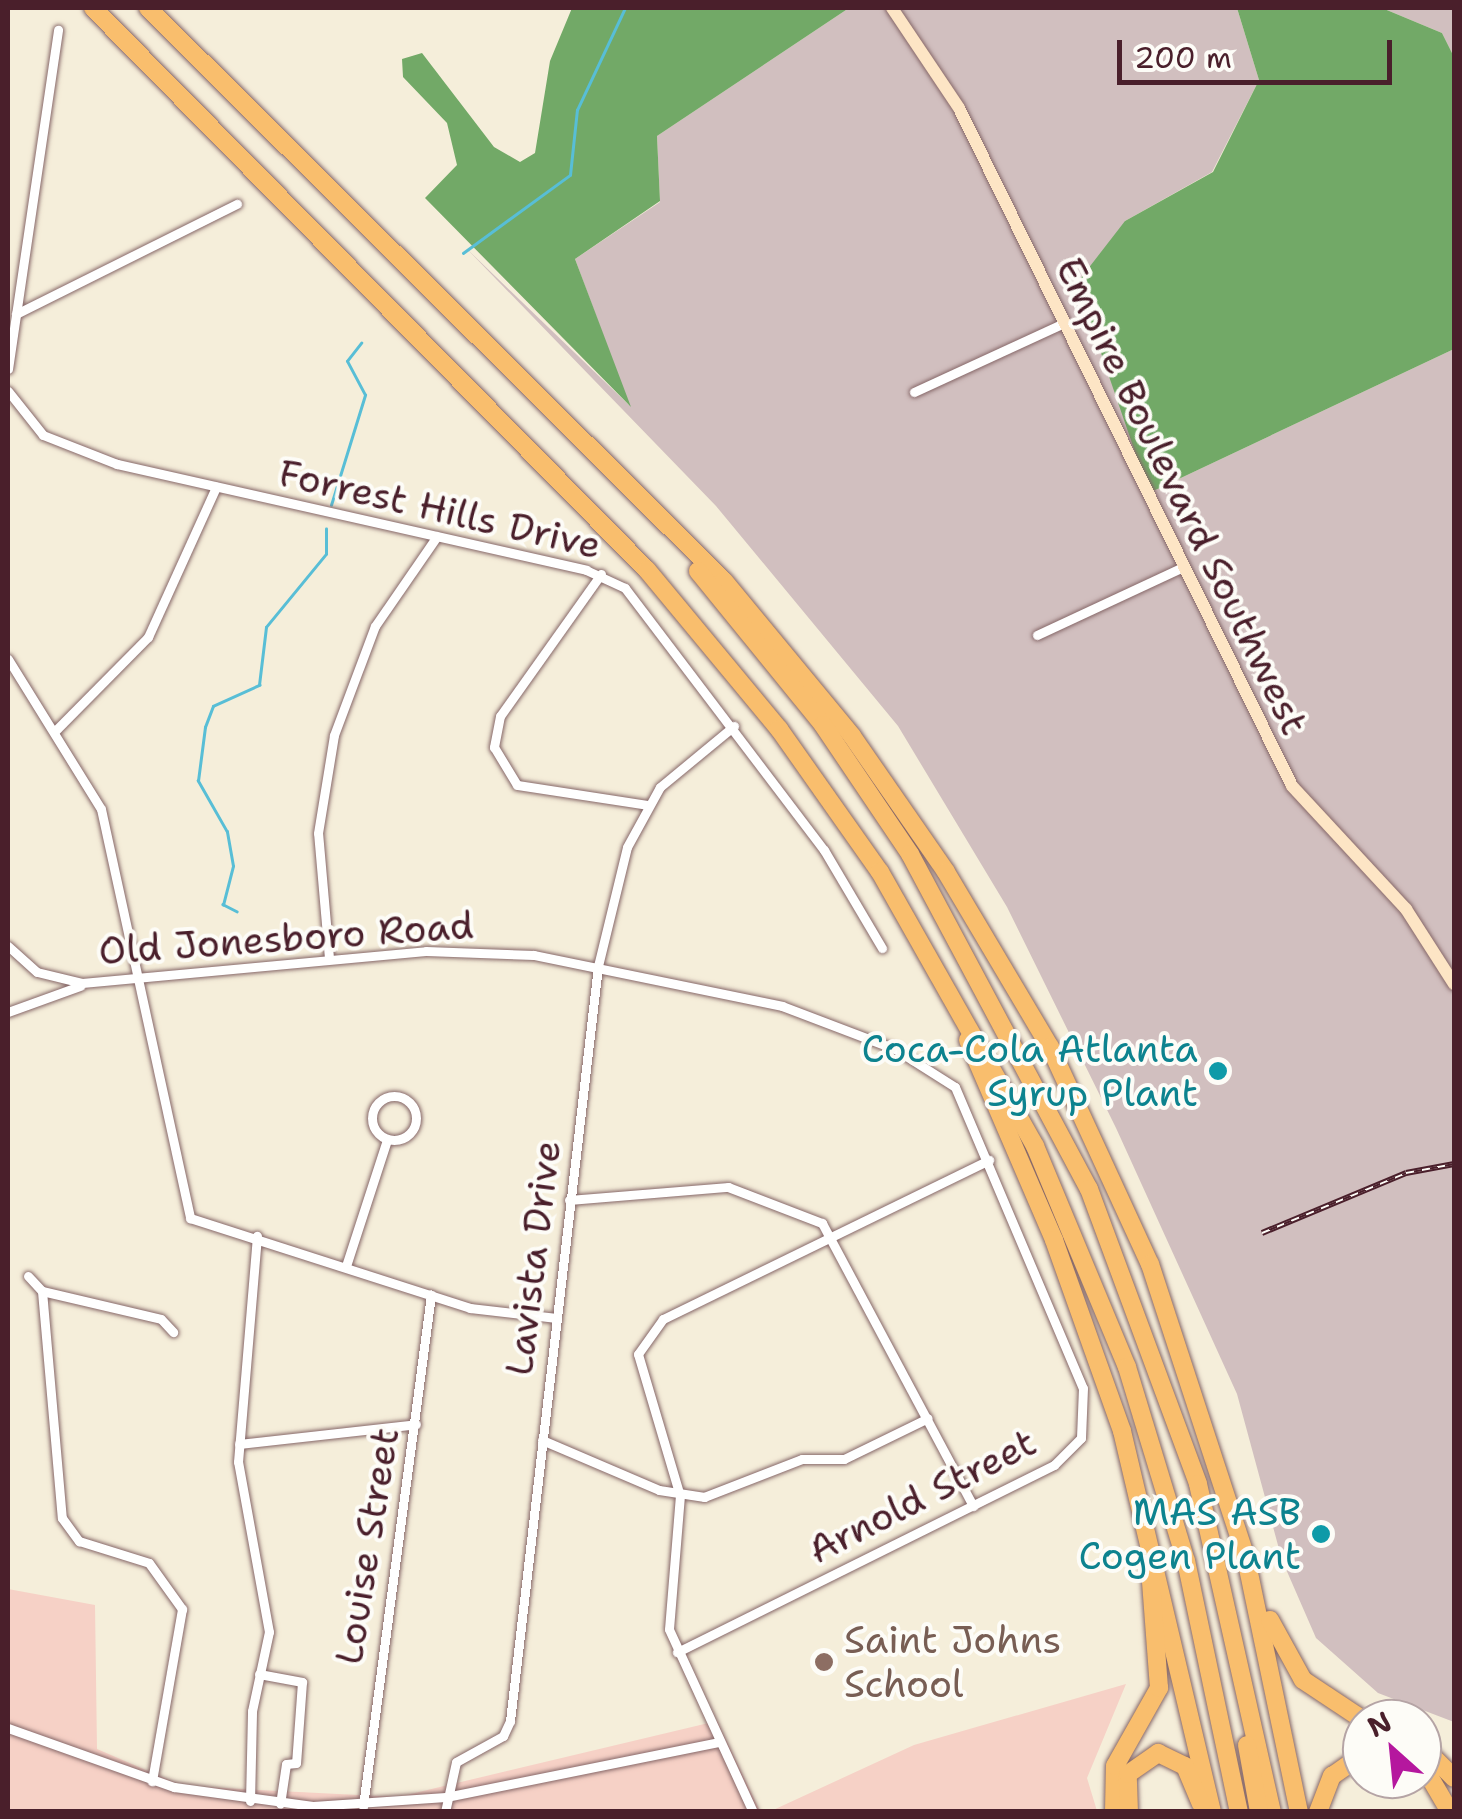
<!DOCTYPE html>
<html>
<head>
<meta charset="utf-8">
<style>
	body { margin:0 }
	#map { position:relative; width:1462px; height:1819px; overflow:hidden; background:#f5eeda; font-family:"Shantell Sans",sans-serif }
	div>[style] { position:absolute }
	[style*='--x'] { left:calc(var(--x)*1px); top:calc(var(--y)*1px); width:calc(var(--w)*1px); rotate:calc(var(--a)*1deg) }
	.built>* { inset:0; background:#f6d1c6 }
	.industrial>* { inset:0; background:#d1bfbf }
	.forest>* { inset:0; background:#72a967 }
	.stream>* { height:2.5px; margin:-1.25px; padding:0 1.25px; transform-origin:1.25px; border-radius:1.25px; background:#58bed6 }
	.roads { filter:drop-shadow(0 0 2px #866768) drop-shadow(0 0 2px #866768) }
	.street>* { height:9px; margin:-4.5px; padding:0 4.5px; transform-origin:4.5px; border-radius:4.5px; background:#fff }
	.street>.ring { margin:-4.5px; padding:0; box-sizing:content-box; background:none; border:9px solid #fff; border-radius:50% }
	.secondary>* { height:12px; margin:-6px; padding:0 6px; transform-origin:6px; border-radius:6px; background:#fde5c5 }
	.highway>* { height:18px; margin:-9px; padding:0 9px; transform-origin:9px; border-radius:9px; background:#f9be6d }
	.rail>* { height:6px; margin-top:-3px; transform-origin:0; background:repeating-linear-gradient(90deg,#fdfcf7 0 8px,#4a1f2b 0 16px); box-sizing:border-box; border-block:2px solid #4a1f2b }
	.dots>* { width:28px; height:28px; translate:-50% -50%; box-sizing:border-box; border:5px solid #fdfcf7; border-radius:50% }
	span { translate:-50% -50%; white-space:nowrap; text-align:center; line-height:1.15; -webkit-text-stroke:8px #fdfcf7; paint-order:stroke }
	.street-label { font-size:38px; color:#4a1f2b }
	.culture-label { font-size:38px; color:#0d838f }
	.right { translate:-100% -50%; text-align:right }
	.education-label { font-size:38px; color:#785e54 }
	.left { translate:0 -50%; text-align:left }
	.frame { position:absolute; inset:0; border:10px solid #4a1f2b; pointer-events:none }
	.north { position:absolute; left:1342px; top:1699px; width:100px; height:100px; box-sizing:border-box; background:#fdfcf7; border:2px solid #b5a4a5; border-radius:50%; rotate:333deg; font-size:28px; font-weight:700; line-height:40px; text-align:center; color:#4a1f2b }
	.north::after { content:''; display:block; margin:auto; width:35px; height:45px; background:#b5179e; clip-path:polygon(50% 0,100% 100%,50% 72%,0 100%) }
	.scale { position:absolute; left:1117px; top:40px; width:275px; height:45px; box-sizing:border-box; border:5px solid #4a1f2b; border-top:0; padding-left:12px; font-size:30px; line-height:35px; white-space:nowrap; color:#4a1f2b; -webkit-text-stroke:8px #fdfcf7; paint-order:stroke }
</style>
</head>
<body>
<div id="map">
	<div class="built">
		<i style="clip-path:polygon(8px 1589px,95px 1605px,97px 1749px,183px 1786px,398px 1797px,717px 1721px,760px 1811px,8px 1811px)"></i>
		<i style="clip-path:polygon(1126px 1684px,1087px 1778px,1097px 1811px,771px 1811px,914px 1745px)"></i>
	</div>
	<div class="industrial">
		<i style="clip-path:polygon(849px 8px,1237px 8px,1259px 80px,1212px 172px,1125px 221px,1149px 493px,1454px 349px,1454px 1722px,1378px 1693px,1316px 1638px,1282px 1560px,1237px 1394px,1116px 1128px,1007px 907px,898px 726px,716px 506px,467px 249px,629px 405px,575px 259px,660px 202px,657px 136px)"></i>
		<i style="clip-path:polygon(1382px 8px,1454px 8px,1454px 57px,1442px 33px)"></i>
	</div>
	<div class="forest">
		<i style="clip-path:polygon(572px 8px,849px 8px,657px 136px,660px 201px,575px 259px,631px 407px,425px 198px,457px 165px,447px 123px,403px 77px,402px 59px,422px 53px,494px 147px,520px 162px,535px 153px,550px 61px)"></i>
		<i style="clip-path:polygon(1237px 8px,1382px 8px,1442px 33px,1454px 57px,1454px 349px,1149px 493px,1077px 283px,1125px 221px,1213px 172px,1259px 80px)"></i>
	</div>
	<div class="stream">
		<i style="--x:463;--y:253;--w:132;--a:-36.1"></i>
		<i style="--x:570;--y:175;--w:65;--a:-83.9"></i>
		<i style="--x:577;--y:110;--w:113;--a:-64.8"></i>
		<i style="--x:331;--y:505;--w:115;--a:-72.8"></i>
		<i style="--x:365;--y:395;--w:38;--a:-118"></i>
		<i style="--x:347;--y:361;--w:23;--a:-52"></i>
		<i style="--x:237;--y:912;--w:16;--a:-153"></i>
		<i style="--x:223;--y:905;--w:40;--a:-75.6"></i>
		<i style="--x:233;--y:866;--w:35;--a:-100"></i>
		<i style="--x:227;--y:832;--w:59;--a:-119.6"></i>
		<i style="--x:198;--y:781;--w:54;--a:-82.6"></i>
		<i style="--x:205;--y:727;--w:22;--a:-69"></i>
		<i style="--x:213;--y:706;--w:51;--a:-24.5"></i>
		<i style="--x:259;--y:685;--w:58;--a:-83.1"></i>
		<i style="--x:266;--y:627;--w:94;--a:-50.6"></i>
		<i style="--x:326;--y:554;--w:25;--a:-90"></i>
	</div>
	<div class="roads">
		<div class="street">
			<i style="--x:16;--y:314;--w:247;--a:-26.5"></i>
			<i style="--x:8;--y:369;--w:343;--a:-81.6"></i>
			<i style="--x:8;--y:391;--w:56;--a:51.5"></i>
			<i style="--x:43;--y:435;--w:79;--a:21.4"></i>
			<i style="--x:117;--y:464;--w:481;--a:12.7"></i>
			<i style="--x:586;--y:570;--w:43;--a:24.8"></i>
			<i style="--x:625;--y:588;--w:329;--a:52.8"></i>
			<i style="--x:824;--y:850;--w:114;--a:59.4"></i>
			<i style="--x:914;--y:392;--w:165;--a:-24.7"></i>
			<i style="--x:601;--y:574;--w:174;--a:125.4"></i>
			<i style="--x:500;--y:716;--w:32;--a:101"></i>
			<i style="--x:494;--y:747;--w:44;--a:58.8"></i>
			<i style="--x:517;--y:785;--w:132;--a:8.7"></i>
			<i style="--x:1037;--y:635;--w:161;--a:-25"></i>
			<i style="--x:8;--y:659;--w:176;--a:58.2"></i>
			<i style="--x:101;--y:809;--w:419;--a:77.7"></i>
			<i style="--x:190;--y:1218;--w:294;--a:17.8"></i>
			<i style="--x:470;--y:1308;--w:87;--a:6.6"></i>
			<i style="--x:56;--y:730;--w:131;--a:-45.3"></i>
			<i style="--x:148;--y:637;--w:165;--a:-65.6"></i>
			<i style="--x:8;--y:946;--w:39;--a:42"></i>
			<i style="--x:37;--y:972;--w:46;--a:13.7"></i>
			<i style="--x:82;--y:983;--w:345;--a:-5.3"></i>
			<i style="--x:426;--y:951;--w:108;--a:2.1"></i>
			<i style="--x:534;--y:955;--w:253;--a:11.6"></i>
			<i style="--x:782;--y:1006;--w:121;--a:20.8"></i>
			<i style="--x:895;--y:1049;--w:71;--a:32.3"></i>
			<i style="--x:955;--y:1087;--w:327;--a:67"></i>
			<i style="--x:1083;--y:1388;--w:50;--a:92.3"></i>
			<i style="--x:1081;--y:1438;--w:38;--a:135"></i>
			<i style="--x:1054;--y:1465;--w:421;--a:153.6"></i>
			<i style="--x:329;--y:958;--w:125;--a:-95"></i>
			<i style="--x:318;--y:833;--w:99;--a:-80.7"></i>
			<i style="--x:334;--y:735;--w:116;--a:-69.4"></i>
			<i style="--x:375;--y:626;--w:109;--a:-55.4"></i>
			<i style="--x:8;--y:1012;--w:77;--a:-19.9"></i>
			<i class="ring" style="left:372px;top:1096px;width:35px;height:35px"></i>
			<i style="--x:569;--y:1200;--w:160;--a:-4.7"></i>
			<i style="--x:728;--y:1187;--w:101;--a:21"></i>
			<i style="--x:822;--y:1223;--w:321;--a:61.9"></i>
			<i style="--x:346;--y:1266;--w:133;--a:-72"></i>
			<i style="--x:28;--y:1276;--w:21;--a:47"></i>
			<i style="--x:42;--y:1291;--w:228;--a:85"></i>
			<i style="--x:62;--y:1518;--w:29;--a:54"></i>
			<i style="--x:79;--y:1541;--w:73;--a:17.4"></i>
			<i style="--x:149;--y:1563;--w:57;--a:54.3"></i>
			<i style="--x:182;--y:1609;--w:175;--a:99.9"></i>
			<i style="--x:42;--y:1291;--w:122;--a:13.2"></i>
			<i style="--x:161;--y:1319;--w:18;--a:47"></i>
			<i style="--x:542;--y:1440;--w:127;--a:23.1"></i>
			<i style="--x:659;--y:1490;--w:46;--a:8.8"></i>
			<i style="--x:704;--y:1497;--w:105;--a:-21.2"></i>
			<i style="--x:802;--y:1459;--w:42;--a:0"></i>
			<i style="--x:844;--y:1459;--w:93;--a:-26"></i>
			<i style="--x:239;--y:1444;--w:178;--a:-6.4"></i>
			<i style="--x:259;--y:1674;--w:44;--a:10.5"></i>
			<i style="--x:302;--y:1682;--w:81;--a:94.2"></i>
			<i style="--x:296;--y:1763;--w:10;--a:174"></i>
			<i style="--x:286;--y:1764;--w:40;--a:98.5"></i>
			<i style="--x:8;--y:1728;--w:176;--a:19.6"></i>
			<i style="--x:174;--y:1787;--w:140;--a:7.8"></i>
			<i style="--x:313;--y:1806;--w:133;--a:-3.9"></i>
			<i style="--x:446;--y:1797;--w:279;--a:-11.4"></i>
			<i style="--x:250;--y:1801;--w:90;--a:-88.7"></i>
			<i style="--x:252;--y:1711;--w:81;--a:-77.9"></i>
			<i style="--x:269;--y:1632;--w:173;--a:-100.3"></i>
			<i style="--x:238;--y:1462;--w:227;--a:-85.2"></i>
			<i style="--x:363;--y:1806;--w:516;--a:-82.42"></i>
			<i style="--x:445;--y:1812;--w:51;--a:-77.6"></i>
			<i style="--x:456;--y:1762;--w:54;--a:-29"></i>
			<i style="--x:503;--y:1736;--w:17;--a:-65"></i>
			<i style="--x:510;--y:1721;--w:760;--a:-83.35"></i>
			<i style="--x:598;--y:966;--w:122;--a:-76.3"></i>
			<i style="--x:627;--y:847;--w:68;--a:-61.2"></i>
			<i style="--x:660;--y:787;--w:96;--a:-39.5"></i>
			<i style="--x:753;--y:1812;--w:201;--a:-114.7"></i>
			<i style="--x:669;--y:1629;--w:133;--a:-85.3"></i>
			<i style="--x:680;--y:1496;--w:148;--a:-106.5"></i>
			<i style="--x:638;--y:1354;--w:43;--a:-54.5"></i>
			<i style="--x:663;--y:1319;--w:363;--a:-26"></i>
		</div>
		<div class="secondary">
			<i style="--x:892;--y:8;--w:120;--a:56.2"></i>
			<i style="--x:959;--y:108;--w:755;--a:63.84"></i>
			<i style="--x:1292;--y:786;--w:168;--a:47.2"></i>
			<i style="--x:1406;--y:909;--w:89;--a:57.4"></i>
		</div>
		<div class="highway">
			<i style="--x:93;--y:8;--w:789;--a:45.41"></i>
			<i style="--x:647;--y:570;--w:207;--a:50.3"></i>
			<i style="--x:779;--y:729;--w:175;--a:54.8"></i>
			<i style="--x:880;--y:872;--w:315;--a:60.5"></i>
			<i style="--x:1035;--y:1146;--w:239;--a:67.4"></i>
			<i style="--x:1127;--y:1367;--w:203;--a:73.1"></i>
			<i style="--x:1186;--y:1561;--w:257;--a:78.1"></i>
			<i style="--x:148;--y:8;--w:812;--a:44.85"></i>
			<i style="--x:724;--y:581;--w:201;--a:50.4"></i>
			<i style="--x:852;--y:736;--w:165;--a:55.3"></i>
			<i style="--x:946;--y:872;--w:204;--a:59.3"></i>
			<i style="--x:1050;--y:1047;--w:239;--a:65.3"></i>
			<i style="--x:1150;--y:1264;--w:305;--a:71.9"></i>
			<i style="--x:1245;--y:1554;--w:264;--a:78.2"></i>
			<i style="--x:698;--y:571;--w:198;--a:50.9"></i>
			<i style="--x:823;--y:725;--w:156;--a:56"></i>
			<i style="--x:910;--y:854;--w:380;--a:61.9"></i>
			<i style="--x:1089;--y:1189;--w:314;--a:69.7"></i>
			<i style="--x:1198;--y:1484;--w:336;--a:77.3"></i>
			<i style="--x:968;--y:1040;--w:218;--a:66.7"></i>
			<i style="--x:1054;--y:1240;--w:203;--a:70.4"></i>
			<i style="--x:1122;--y:1431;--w:391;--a:76.7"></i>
			<i style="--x:1270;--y:1620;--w:68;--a:61.2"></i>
			<i style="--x:1303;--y:1680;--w:71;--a:33.5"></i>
			<i style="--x:1247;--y:1745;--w:68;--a:79.8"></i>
			<i style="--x:1422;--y:1746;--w:45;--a:45"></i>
			<i style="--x:1422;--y:1764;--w:56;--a:59.7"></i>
			<i style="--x:1114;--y:1812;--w:46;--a:-88.8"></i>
			<i style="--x:1115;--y:1766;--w:90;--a:-60.6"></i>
			<i style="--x:1159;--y:1688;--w:121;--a:-94.3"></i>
			<i style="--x:1129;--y:1812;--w:38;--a:-92"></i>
			<i style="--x:1128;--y:1774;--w:37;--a:-35"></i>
			<i style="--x:1158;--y:1753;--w:30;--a:26"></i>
			<i style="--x:1185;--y:1766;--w:41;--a:67.2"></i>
			<i style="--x:1318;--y:1812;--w:39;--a:-69"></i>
			<i style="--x:1332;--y:1776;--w:37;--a:-35"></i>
		</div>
	</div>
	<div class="rail">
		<i style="--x:1262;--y:1233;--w:156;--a:-22.6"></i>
		<i style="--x:1406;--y:1173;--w:49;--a:-10.6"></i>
	</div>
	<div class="dots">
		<i style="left:1218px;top:1071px;background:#0f9aa8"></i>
		<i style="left:1321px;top:1534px;background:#0f9aa8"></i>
		<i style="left:824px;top:1662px;background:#8d6e63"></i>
	</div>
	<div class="street-label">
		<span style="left:1182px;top:496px;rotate:64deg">Empire Boulevard Southwest</span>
		<span style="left:440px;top:509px;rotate:13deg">Forrest Hills Drive</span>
		<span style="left:286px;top:938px;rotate:-4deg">Old Jonesboro Road</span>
		<span style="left:533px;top:1258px;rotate:-83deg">Lavista Drive</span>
		<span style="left:922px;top:1496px;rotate:-27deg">Arnold Street</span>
		<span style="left:367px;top:1546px;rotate:-81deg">Louise Street</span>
	</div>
	<div class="culture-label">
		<span class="right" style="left:1198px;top:1071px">Coca-Cola Atlanta<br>Syrup Plant</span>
		<span class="right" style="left:1301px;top:1534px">MAS ASB<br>Cogen Plant</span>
	</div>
	<div class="education-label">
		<span class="left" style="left:844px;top:1662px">Saint Johns<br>School</span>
	</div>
	<div class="frame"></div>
	<div class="north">N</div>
	<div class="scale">200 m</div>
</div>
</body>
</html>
